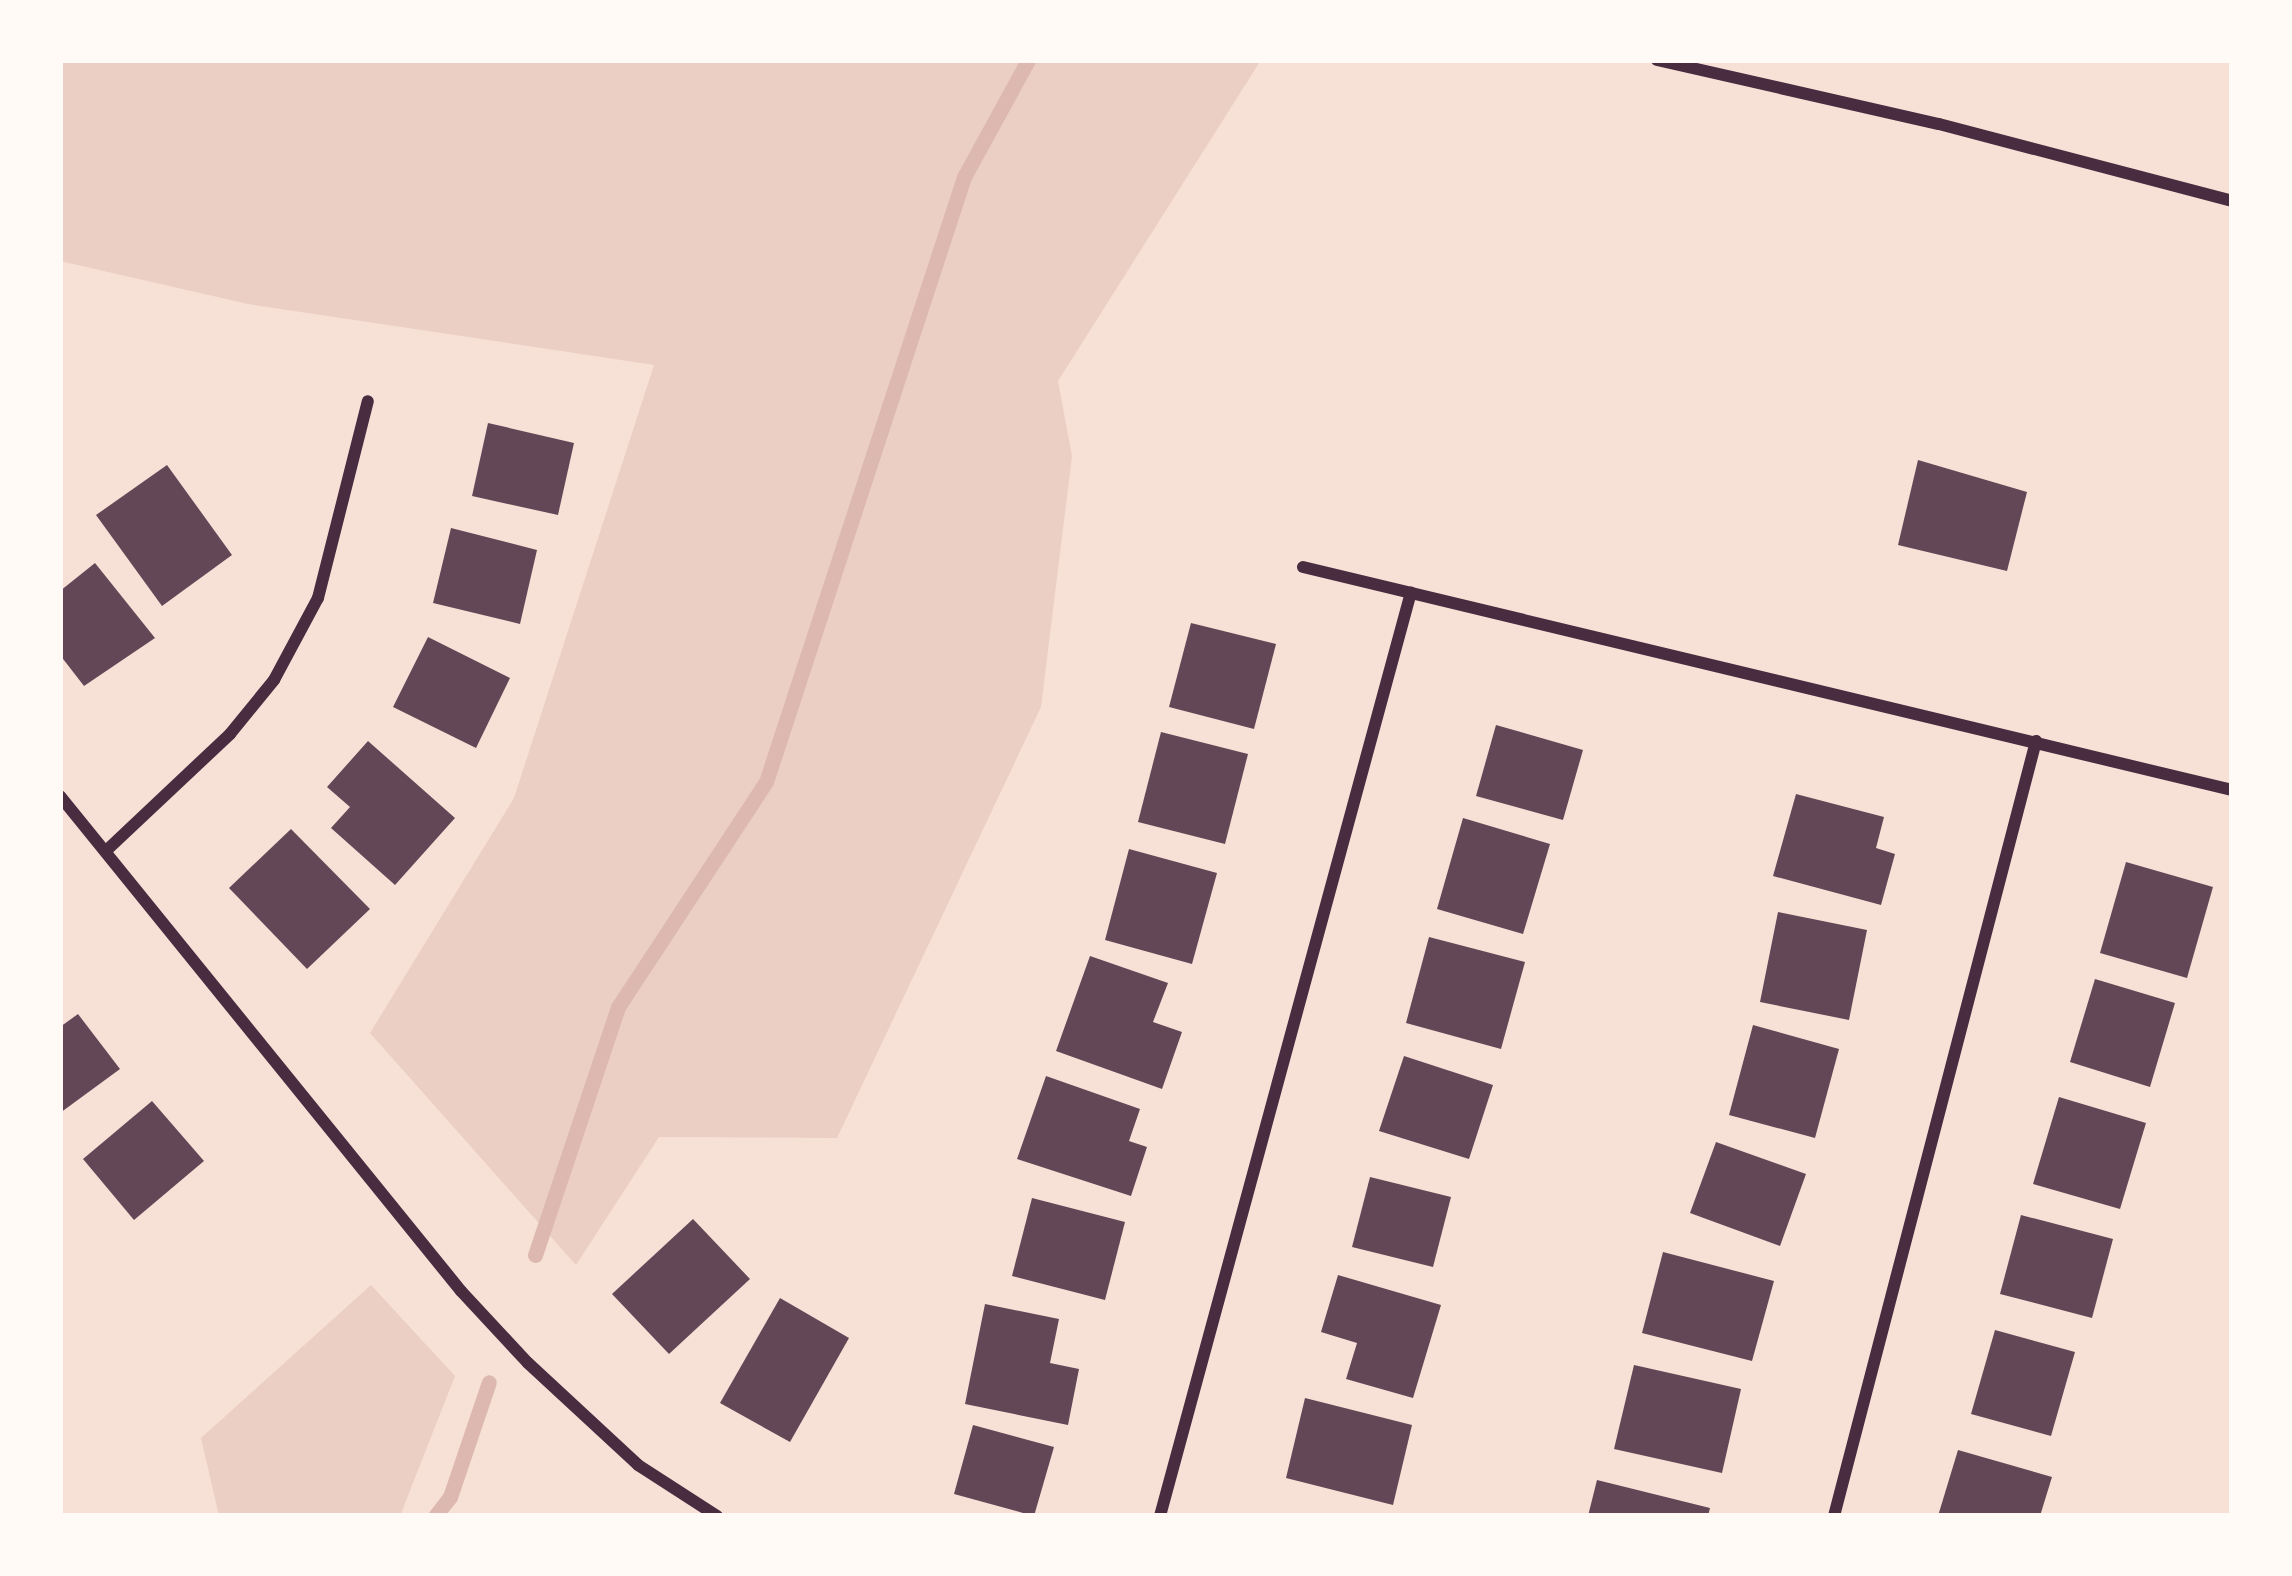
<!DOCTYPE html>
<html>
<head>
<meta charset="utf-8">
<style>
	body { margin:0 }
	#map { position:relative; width:2292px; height:1576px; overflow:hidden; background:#f7e1d7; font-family:Inter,sans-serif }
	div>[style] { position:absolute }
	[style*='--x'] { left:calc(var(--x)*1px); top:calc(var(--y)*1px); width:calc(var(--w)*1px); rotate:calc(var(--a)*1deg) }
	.green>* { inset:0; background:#ebcfc5 }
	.stream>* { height:15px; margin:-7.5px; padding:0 7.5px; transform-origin:7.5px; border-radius:7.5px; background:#dcb8b0 }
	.building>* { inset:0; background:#644757 }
	.minor>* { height:12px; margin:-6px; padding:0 6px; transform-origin:6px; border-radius:6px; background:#4a2c40 }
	span { translate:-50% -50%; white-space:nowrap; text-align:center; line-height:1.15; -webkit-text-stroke:10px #fffaf5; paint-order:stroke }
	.frame { position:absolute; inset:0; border:63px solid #fffaf5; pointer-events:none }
</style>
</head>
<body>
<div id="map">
	<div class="green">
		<i style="clip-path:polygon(60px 60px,1261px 60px,1058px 381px,1072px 456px,1041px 707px,837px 1138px,659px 1137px,576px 1265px,370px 1033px,514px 798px,654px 365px,248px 304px,60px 261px)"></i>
		<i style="clip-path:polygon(371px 1285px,455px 1376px,400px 1516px,219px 1516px,201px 1438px)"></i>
	</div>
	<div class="stream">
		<i style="--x:535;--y:1255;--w:262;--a:-71.5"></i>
		<i style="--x:618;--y:1007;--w:269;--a:-56.7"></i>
		<i style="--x:766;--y:782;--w:637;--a:-71.88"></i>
		<i style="--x:964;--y:177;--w:133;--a:-61.3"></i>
		<i style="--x:435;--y:1516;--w:24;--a:-52"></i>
		<i style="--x:450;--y:1497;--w:121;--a:-71.3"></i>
	</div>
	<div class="building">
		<i style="clip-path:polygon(488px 423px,574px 443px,558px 515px,472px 496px)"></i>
		<i style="clip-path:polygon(1918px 460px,2027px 492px,2007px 571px,1898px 545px)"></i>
		<i style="clip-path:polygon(167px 465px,232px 555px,162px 606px,96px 515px)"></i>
		<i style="clip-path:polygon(451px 528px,537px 550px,520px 624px,433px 603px)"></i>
		<i style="clip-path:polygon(95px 563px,155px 638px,84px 686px,60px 655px,60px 591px)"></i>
		<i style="clip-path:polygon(1191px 623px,1276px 644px,1254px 729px,1169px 707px)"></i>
		<i style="clip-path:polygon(428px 637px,510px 678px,476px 748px,393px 707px)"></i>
		<i style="clip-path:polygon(1496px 725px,1583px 750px,1563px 820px,1476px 796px)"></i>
		<i style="clip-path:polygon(1161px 732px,1248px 754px,1225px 844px,1138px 822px)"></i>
		<i style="clip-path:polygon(368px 741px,455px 818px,395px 885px,331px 828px,350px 807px,327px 787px)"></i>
		<i style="clip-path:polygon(1796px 794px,1884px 817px,1876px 848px,1895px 854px,1881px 905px,1773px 876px)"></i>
		<i style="clip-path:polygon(1463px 818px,1550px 844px,1523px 934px,1437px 909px)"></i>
		<i style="clip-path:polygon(291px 829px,370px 909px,307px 969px,229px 888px)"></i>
		<i style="clip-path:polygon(1129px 849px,1217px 873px,1192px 964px,1105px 940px)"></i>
		<i style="clip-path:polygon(2126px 862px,2213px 887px,2187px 978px,2100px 953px)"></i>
		<i style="clip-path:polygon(1778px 912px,1867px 930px,1849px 1020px,1760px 1002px)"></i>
		<i style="clip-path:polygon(1429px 937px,1525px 962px,1501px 1049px,1406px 1023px)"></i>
		<i style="clip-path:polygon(1090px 956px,1168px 983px,1153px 1022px,1182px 1032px,1162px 1089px,1056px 1051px)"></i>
		<i style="clip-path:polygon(2095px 979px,2175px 1003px,2150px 1087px,2070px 1062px)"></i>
		<i style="clip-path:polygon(78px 1014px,120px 1069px,60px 1113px,60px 1027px)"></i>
		<i style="clip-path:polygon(1753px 1025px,1839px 1049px,1815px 1138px,1729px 1115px)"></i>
		<i style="clip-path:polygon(1404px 1056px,1493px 1085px,1469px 1159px,1379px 1131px)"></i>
		<i style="clip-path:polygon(1046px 1076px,1140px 1109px,1129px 1141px,1147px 1147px,1131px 1196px,1017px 1159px)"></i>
		<i style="clip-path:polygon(2059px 1097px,2146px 1123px,2120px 1209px,2033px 1184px)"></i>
		<i style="clip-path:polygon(152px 1101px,204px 1161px,134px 1220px,83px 1159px)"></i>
		<i style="clip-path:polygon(1716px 1142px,1806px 1174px,1780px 1246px,1690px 1213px)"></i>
		<i style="clip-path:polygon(1370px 1177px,1451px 1197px,1433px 1267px,1352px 1247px)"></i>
		<i style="clip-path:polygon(1032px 1198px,1125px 1222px,1105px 1300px,1012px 1276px)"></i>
		<i style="clip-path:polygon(2021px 1215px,2113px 1239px,2092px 1318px,2000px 1294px)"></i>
		<i style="clip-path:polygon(693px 1219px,750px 1279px,669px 1354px,612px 1294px)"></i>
		<i style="clip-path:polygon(1663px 1252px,1774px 1281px,1752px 1361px,1642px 1333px)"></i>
		<i style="clip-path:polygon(1338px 1275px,1441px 1305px,1413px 1398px,1346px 1379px,1357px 1343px,1321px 1332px)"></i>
		<i style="clip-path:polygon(780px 1298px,849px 1338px,790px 1442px,720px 1403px)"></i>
		<i style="clip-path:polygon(985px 1304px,1059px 1319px,1050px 1363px,1079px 1369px,1068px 1425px,965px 1404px)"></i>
		<i style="clip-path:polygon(1995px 1330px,2075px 1352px,2051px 1436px,1971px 1414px)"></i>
		<i style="clip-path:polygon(1634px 1365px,1741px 1389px,1722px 1473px,1614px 1449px)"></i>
		<i style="clip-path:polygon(1305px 1398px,1412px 1425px,1393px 1505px,1286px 1478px)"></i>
		<i style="clip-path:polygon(973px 1425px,1054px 1447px,1034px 1516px,954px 1494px)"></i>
		<i style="clip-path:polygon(1958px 1450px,2052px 1477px,2040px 1516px,1938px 1516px)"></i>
		<i style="clip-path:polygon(1597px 1480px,1710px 1508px,1708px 1516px,1588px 1516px)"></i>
	</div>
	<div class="minor">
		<i style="--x:1657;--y:60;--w:289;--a:12.8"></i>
		<i style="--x:1939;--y:124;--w:303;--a:14.7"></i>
		<i style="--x:1303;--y:567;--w:955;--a:13.5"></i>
		<i style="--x:60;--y:796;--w:637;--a:50.99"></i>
		<i style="--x:461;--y:1291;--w:98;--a:47.1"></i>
		<i style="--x:528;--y:1363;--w:150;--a:42.8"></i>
		<i style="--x:638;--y:1465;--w:94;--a:32.8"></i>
		<i style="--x:108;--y:849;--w:168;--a:-43.3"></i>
		<i style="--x:230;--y:734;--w:70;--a:-50.8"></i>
		<i style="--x:274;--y:680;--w:93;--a:-61.8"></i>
		<i style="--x:318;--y:598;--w:203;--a:-75.8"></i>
		<i style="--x:1160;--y:1516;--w:957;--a:-74.8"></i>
		<i style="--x:1834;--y:1516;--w:801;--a:-75.39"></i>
	</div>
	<div class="frame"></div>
</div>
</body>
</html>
